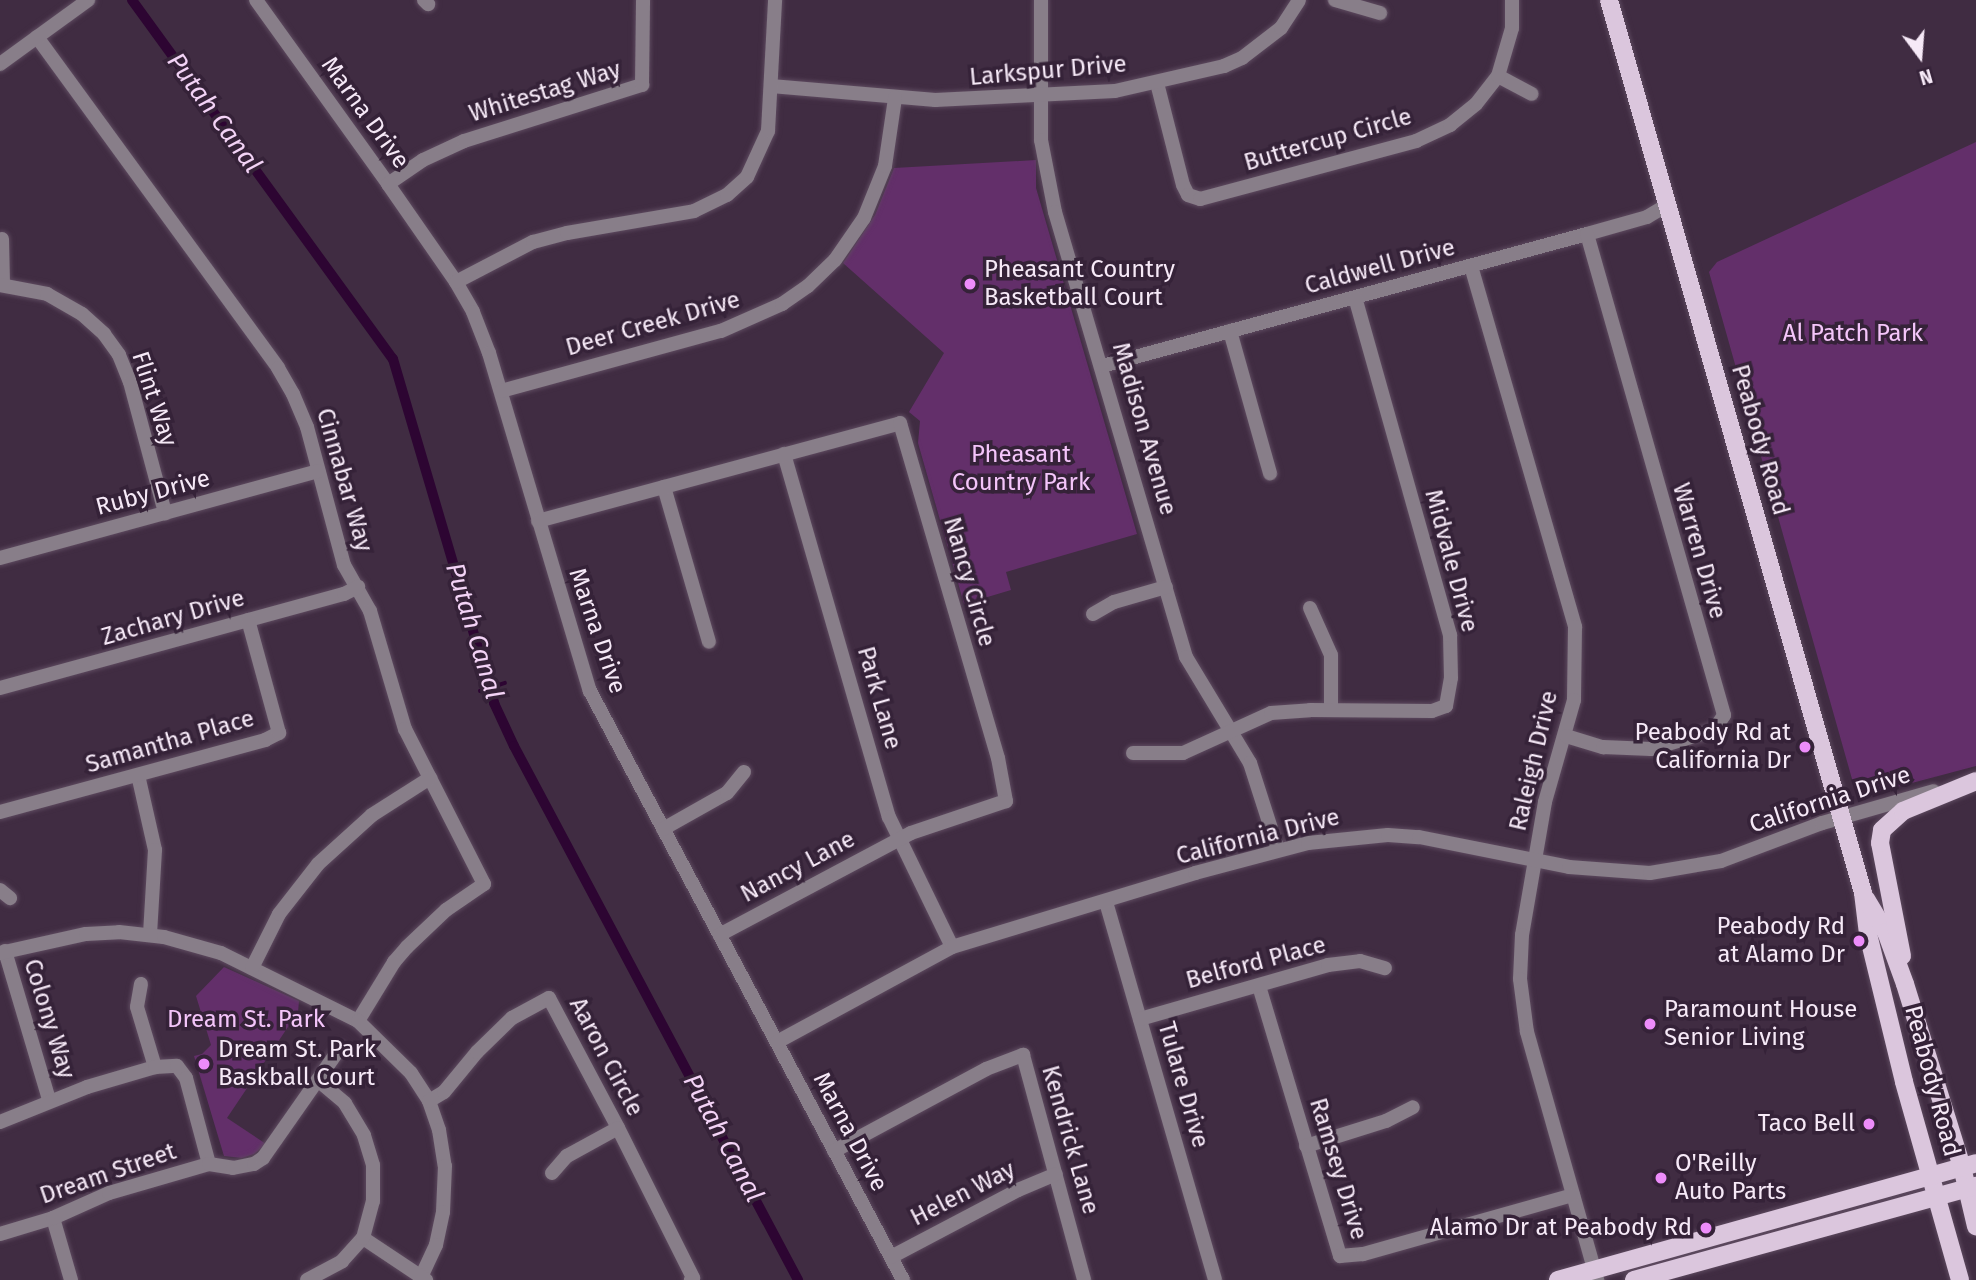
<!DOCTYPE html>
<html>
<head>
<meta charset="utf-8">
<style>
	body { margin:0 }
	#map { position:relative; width:1976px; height:1280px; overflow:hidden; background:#402c42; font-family:"Fira Sans",sans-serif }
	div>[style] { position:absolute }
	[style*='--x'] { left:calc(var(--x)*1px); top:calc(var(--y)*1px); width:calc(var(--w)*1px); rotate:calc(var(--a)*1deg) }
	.green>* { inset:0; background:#632f6a }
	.stream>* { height:3.5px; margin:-1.75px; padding:0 1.75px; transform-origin:1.75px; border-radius:1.75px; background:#2d0532 }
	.canal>* { height:10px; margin:-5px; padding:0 5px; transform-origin:5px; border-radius:5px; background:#2d0532 }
	.roads { filter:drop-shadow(0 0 2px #5d4a5f) drop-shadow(0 0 2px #5d4a5f) }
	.minor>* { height:14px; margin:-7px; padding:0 7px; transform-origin:7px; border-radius:7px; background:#887e89 }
	.major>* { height:18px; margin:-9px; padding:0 9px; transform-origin:9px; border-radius:9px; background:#dbc6dd }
	.dots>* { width:19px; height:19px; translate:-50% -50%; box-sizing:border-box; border:4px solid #352238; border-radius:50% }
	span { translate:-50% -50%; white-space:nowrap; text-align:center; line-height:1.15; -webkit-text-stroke:7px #352238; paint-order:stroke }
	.street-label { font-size:24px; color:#f6e9f7 }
	.poi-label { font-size:24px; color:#f6e9f7 }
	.left { translate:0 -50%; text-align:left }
	.right { translate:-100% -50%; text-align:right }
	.park-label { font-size:24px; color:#f4c5fa }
	.water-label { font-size:26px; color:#f3d3f6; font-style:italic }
	.north { position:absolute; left:1885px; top:21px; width:70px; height:70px; -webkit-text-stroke:5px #352238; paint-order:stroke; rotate:164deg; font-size:19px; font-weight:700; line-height:28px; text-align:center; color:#f6e9f7 }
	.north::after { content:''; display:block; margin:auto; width:24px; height:32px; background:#f6e9f7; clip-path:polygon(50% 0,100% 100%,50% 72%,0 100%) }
</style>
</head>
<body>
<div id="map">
	<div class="green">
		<i style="clip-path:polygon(1976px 142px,1976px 766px,1874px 793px,1863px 786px,1859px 790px,1852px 779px,1709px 272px,1717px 262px)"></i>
		<i style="clip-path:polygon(1036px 160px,1036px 188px,1137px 534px,1006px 572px,1011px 590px,964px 604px,918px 443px,920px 421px,909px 412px,944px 353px,843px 263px,875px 215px,894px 168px)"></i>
		<i style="clip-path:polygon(224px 967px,299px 1001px,298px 1012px,227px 1118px,266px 1144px,254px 1154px,242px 1158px,224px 1156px,194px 1056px,202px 1054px,211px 1045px,196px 996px)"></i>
	</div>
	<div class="stream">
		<i style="--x:480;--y:691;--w:26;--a:-18"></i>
	</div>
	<div class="canal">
		<i style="--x:132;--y:0;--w:444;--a:54"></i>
		<i style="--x:393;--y:359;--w:359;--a:73.6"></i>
		<i style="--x:494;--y:703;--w:47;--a:65.1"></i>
		<i style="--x:514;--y:746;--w:605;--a:61.99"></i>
	</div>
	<div class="roads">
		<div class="minor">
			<i style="--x:256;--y:0;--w:226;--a:54.3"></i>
			<i style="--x:388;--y:184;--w:119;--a:55.2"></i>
			<i style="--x:456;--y:282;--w:34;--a:60"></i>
			<i style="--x:473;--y:312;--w:44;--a:68.7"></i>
			<i style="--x:489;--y:353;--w:353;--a:73.4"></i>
			<i style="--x:590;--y:691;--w:667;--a:62.01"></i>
			<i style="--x:424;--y:0;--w:6;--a:45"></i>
			<i style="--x:1041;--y:0;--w:140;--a:90"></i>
			<i style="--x:1041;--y:140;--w:73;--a:79"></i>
			<i style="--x:1055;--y:212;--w:464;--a:73.6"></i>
			<i style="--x:1186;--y:657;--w:124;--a:58.9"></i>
			<i style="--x:1250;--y:763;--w:91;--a:72.2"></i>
			<i style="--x:1335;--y:0;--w:47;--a:16.1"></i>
			<i style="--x:37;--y:37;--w:409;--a:53.9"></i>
			<i style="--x:278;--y:368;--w:30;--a:60"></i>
			<i style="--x:293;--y:394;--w:36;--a:67"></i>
			<i style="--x:307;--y:427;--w:143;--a:75"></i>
			<i style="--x:344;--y:565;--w:53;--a:60.5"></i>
			<i style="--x:370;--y:611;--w:123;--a:73.5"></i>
			<i style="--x:405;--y:729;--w:174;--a:63"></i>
			<i style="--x:484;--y:884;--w:46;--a:145.6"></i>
			<i style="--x:446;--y:910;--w:54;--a:136.5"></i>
			<i style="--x:407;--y:947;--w:20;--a:131"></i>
			<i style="--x:394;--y:962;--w:69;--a:121.4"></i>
			<i style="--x:0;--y:64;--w:109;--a:-36"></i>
			<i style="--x:1498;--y:76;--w:38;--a:28"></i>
			<i style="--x:1157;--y:83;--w:105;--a:75.7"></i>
			<i style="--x:1183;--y:185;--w:11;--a:63"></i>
			<i style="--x:1188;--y:195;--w:13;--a:18"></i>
			<i style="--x:1200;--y:199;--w:224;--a:-15"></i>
			<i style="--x:1416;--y:141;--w:38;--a:-25"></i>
			<i style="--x:1450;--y:125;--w:33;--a:-39"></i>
			<i style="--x:1476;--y:104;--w:36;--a:-52"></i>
			<i style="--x:1498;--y:76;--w:50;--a:-73.7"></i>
			<i style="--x:1512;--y:28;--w:28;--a:-90"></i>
			<i style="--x:771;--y:86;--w:165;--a:4.9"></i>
			<i style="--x:935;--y:100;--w:180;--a:-2.9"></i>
			<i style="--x:1115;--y:91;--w:112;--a:-12.9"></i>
			<i style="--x:1224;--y:66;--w:20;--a:-24"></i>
			<i style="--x:1242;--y:58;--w:49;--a:-37.6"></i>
			<i style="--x:1281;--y:28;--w:33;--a:-57"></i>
			<i style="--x:388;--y:184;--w:42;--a:-34.4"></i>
			<i style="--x:423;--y:160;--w:45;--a:-24.9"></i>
			<i style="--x:464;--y:141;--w:187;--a:-17.5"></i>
			<i style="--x:642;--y:85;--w:85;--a:-89.3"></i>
			<i style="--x:2;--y:239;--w:45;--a:88.7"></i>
			<i style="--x:1471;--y:266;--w:376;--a:73.9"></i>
			<i style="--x:1575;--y:627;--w:73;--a:90.8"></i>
			<i style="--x:1574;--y:700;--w:106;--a:105.9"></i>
			<i style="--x:1545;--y:802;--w:135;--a:99.8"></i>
			<i style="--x:1522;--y:935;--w:44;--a:92.6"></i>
			<i style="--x:1520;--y:979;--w:53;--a:82.5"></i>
			<i style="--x:1527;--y:1032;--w:258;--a:74.2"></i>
			<i style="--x:456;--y:282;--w:87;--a:-27.5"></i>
			<i style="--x:533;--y:242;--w:35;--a:-15"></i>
			<i style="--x:567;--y:233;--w:129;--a:-9.8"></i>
			<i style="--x:694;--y:211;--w:37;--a:-26"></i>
			<i style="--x:727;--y:195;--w:27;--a:-42"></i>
			<i style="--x:747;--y:177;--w:51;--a:-65.5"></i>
			<i style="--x:768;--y:131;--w:131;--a:-86.9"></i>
			<i style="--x:0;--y:285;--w:48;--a:10.8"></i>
			<i style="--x:47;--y:294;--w:40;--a:29.7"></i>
			<i style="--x:82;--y:314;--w:30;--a:42"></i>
			<i style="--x:104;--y:334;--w:26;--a:54"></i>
			<i style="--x:119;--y:355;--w:29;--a:68"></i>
			<i style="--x:130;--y:382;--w:136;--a:75"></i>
			<i style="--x:1230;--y:331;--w:148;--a:74.3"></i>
			<i style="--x:1102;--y:366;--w:503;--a:-15.23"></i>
			<i style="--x:1587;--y:234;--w:62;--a:-15.8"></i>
			<i style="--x:1647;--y:217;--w:23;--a:-31"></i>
			<i style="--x:501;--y:391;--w:228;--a:-15.3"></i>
			<i style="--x:721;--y:331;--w:67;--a:-23.9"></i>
			<i style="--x:782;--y:304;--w:32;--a:-35"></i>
			<i style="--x:808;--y:286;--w:37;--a:-44"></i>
			<i style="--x:835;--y:260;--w:51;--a:-55.4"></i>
			<i style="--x:864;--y:218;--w:56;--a:-68"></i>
			<i style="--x:885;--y:166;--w:69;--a:-81.6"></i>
			<i style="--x:784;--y:454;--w:378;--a:73.9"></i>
			<i style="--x:889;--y:817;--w:144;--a:64.1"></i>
			<i style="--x:664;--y:487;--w:161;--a:73.8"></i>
			<i style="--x:538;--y:521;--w:375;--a:-15.1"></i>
			<i style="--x:900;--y:423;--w:349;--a:73.7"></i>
			<i style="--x:998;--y:758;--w:44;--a:79.5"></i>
			<i style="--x:1006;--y:801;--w:100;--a:161.4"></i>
			<i style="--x:911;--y:833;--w:217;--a:152"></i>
			<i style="--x:0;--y:558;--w:330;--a:-15.3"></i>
			<i style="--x:1310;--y:608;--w:51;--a:65.9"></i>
			<i style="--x:1331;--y:655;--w:55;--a:90"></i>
			<i style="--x:1093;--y:614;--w:24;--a:-30"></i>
			<i style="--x:1114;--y:602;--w:54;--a:-16.1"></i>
			<i style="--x:0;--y:688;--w:357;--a:-15.3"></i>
			<i style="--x:344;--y:594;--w:16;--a:-27"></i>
			<i style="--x:1566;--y:736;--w:39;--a:17"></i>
			<i style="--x:1603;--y:747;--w:48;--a:2.4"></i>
			<i style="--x:1651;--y:749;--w:66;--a:-16.8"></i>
			<i style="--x:1714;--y:730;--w:18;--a:-56"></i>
			<i style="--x:1724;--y:715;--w:500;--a:-105.9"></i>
			<i style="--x:1133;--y:753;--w:50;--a:0"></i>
			<i style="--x:1183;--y:753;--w:97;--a:-24.4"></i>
			<i style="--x:1271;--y:713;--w:39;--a:-4"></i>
			<i style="--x:1310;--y:710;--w:122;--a:0.5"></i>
			<i style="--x:1432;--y:711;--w:15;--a:-20"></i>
			<i style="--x:1446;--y:706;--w:28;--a:-80"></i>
			<i style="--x:1451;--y:678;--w:43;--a:-91.3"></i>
			<i style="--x:1450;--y:635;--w:350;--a:-105.7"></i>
			<i style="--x:138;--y:775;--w:77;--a:77.2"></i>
			<i style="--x:155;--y:850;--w:85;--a:93.4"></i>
			<i style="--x:0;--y:812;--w:275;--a:-15.2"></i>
			<i style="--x:265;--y:740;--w:16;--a:-27"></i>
			<i style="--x:279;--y:733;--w:117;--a:-105.3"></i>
			<i style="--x:663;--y:829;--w:73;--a:-29.4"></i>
			<i style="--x:727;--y:793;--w:27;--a:-51"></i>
			<i style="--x:0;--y:890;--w:13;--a:39"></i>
			<i style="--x:1106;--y:902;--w:393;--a:73.9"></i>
			<i style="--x:5;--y:951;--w:155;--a:73.5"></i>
			<i style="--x:0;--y:953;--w:88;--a:-12.5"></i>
			<i style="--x:86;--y:934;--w:33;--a:-3"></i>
			<i style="--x:119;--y:932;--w:45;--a:6.3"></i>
			<i style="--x:164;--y:937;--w:59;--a:15.7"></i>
			<i style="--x:221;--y:953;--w:153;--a:26.4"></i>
			<i style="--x:358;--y:1021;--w:74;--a:44.5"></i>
			<i style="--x:411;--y:1073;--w:33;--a:57"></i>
			<i style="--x:429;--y:1101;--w:31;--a:71"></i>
			<i style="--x:439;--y:1130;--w:36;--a:81"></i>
			<i style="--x:445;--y:1166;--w:46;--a:92.5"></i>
			<i style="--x:443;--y:1212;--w:34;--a:102"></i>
			<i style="--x:436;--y:1245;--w:38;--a:115"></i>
			<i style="--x:252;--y:968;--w:60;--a:-63.4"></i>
			<i style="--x:279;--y:914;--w:63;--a:-52"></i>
			<i style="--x:318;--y:864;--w:73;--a:-42.2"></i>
			<i style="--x:372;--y:815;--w:69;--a:-32.5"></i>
			<i style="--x:141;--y:984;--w:23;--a:100"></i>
			<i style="--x:137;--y:1007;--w:63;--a:73.3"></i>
			<i style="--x:1259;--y:986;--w:282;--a:73.3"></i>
			<i style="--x:1340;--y:1256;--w:23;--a:-5"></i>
			<i style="--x:1363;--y:1254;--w:218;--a:-15.7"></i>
			<i style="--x:1140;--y:1019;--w:196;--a:-16"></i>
			<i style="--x:1328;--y:965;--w:32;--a:-7"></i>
			<i style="--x:1360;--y:961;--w:26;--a:16"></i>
			<i style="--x:777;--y:1042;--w:199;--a:-28.5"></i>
			<i style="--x:952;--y:947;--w:254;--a:-16.9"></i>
			<i style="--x:1195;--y:873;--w:117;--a:-14.9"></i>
			<i style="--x:1308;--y:843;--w:80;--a:-5.7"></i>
			<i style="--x:1388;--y:835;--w:31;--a:4"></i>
			<i style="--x:1419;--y:837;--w:153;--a:11.3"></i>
			<i style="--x:1569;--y:867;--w:81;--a:4.2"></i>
			<i style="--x:1650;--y:873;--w:72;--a:-9.6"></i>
			<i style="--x:1721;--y:861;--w:108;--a:-20.6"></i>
			<i style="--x:1822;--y:823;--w:116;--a:-15.9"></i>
			<i style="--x:429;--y:1101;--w:17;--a:-31"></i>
			<i style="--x:444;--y:1092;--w:52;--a:-50.5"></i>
			<i style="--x:477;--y:1052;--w:49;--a:-44.2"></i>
			<i style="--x:512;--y:1018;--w:42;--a:-28.4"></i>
			<i style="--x:549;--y:998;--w:147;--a:62"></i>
			<i style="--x:618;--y:1128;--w:168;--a:63.4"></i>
			<i style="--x:693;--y:1278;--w:3;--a:135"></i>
			<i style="--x:0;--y:1122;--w:94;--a:-21.9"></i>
			<i style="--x:87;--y:1087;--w:71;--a:-16.4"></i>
			<i style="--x:155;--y:1067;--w:22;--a:-3"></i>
			<i style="--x:177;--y:1066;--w:15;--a:53"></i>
			<i style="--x:186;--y:1078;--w:89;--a:75"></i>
			<i style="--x:1306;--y:1146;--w:84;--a:-17.4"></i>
			<i style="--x:1386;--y:1121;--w:30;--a:-27"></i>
			<i style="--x:834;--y:1151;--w:173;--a:-28.3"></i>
			<i style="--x:986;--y:1069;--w:40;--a:-21"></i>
			<i style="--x:1023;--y:1055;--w:233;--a:74.8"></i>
			<i style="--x:552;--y:1173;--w:23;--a:-49"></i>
			<i style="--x:567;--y:1156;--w:58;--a:-28.8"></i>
			<i style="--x:53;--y:1218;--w:65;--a:73.8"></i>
			<i style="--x:0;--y:1234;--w:55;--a:-16.8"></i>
			<i style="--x:53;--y:1218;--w:61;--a:-24.1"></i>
			<i style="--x:109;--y:1193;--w:104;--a:-16.2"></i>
			<i style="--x:209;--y:1164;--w:24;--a:9"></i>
			<i style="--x:233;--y:1168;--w:21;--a:-11"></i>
			<i style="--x:254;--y:1164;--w:11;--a:-34"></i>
			<i style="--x:263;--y:1158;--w:134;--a:-55"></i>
			<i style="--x:363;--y:1238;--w:76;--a:33.7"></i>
			<i style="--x:891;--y:1257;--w:144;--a:-27.8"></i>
			<i style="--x:1018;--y:1190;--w:41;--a:-22.8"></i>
			<i style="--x:307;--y:1280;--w:40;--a:-28"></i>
			<i style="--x:342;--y:1261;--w:31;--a:-48"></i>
			<i style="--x:363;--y:1238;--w:38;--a:-75"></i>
			<i style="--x:373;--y:1201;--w:36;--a:-90"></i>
			<i style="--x:373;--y:1165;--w:31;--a:-107"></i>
			<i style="--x:364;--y:1135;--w:37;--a:-121"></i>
			<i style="--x:345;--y:1103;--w:35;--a:-140"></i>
		</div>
		<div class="major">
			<i style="--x:1609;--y:0;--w:928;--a:74.12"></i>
			<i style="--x:1863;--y:893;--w:41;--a:83"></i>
			<i style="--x:1868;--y:934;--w:152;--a:76.3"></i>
			<i style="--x:1904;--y:1082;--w:206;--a:74.2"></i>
			<i style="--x:1866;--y:899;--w:39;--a:59"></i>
			<i style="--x:1886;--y:932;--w:55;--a:69.9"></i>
			<i style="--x:1905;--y:984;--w:192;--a:72.7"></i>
			<i style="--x:1962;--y:1167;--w:61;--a:76.7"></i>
			<i style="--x:1902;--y:956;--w:115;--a:-101"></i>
			<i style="--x:1880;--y:843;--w:13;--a:-81"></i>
			<i style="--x:1882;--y:830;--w:28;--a:-42"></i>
			<i style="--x:1903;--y:811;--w:79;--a:-22.3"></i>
			<i style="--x:1558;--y:1280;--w:434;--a:-15.6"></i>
			<i style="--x:1634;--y:1280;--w:355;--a:-15.4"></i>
		</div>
	</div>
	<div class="dots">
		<i style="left:970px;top:284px;background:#ed8cfa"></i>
		<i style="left:1805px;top:747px;background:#ed8cfa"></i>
		<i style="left:1859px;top:941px;background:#ed8cfa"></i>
		<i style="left:1650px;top:1024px;background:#ed8cfa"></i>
		<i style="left:204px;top:1064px;background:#ed8cfa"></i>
		<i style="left:1869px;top:1124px;background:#ed8cfa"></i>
		<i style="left:1661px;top:1178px;background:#ed8cfa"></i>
		<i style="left:1706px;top:1228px;background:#ed8cfa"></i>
	</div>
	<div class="street-label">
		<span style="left:1048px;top:71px;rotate:-5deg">Larkspur Drive</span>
		<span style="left:545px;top:92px;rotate:-17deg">Whitestag Way</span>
		<span style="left:365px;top:113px;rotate:54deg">Marna Drive</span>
		<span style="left:1328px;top:140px;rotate:-16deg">Buttercup Circle</span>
		<span style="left:1380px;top:267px;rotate:-15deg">Caldwell Drive</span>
		<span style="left:653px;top:324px;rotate:-16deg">Deer Creek Drive</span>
		<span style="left:154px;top:399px;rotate:72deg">Flint Way</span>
		<span style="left:1144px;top:429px;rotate:74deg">Madison Avenue</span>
		<span style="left:1760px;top:440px;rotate:74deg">Peabody Road</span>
		<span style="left:344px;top:480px;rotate:74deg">Cinnabar Way</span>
		<span style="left:153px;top:493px;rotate:-15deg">Ruby Drive</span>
		<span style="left:1699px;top:551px;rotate:74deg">Warren Drive</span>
		<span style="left:1451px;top:561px;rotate:75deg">Midvale Drive</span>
		<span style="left:969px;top:582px;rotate:74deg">Nancy Circle</span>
		<span style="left:173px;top:618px;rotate:-16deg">Zachary Drive</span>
		<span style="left:597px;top:631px;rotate:71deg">Marna Drive</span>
		<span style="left:879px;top:698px;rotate:74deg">Park Lane</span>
		<span style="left:170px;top:742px;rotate:-16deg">Samantha Place</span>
		<span style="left:1534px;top:761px;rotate:-77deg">Raleigh Drive</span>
		<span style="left:1830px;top:800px;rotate:-18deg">California Drive</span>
		<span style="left:1258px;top:837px;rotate:-14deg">California Drive</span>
		<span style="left:798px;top:867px;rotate:-28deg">Nancy Lane</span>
		<span style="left:1256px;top:963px;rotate:-15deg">Belford Place</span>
		<span style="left:49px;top:1019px;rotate:73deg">Colony Way</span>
		<span style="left:606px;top:1057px;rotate:62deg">Aaron Circle</span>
		<span style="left:1932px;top:1081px;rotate:75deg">Peabody Road</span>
		<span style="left:1183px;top:1085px;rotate:74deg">Tulare Drive</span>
		<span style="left:850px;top:1132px;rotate:62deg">Marna Drive</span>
		<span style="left:1070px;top:1140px;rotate:74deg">Kendrick Lane</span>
		<span style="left:1338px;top:1169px;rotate:73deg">Ramsey Drive</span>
		<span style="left:108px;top:1174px;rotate:-19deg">Dream Street</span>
		<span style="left:963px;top:1194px;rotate:-27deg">Helen Way</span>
	</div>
	<div class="poi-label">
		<span class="left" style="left:984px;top:284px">Pheasant Country<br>Basketball Court</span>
		<span class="right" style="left:1791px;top:747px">Peabody Rd at<br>California Dr</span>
		<span class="right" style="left:1845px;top:941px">Peabody Rd<br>at Alamo Dr</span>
		<span class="left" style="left:1664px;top:1024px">Paramount House<br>Senior Living</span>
		<span class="left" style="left:218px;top:1064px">Dream St. Park<br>Baskball Court</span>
		<span class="right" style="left:1855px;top:1124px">Taco Bell</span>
		<span class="left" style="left:1675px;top:1178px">O'Reilly<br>Auto Parts</span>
		<span class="right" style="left:1692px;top:1228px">Alamo Dr at Peabody Rd</span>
	</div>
	<div class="park-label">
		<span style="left:1853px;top:334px">Al Patch Park</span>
		<span style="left:1021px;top:469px">Pheasant<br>Country Park</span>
		<span style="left:246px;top:1020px">Dream St. Park</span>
	</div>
	<div class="water-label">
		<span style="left:214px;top:113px;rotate:54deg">Putah Canal</span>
		<span style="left:474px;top:631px;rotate:73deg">Putah Canal</span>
		<span style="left:723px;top:1138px;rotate:62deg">Putah Canal</span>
	</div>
	<div class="north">N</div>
</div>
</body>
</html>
